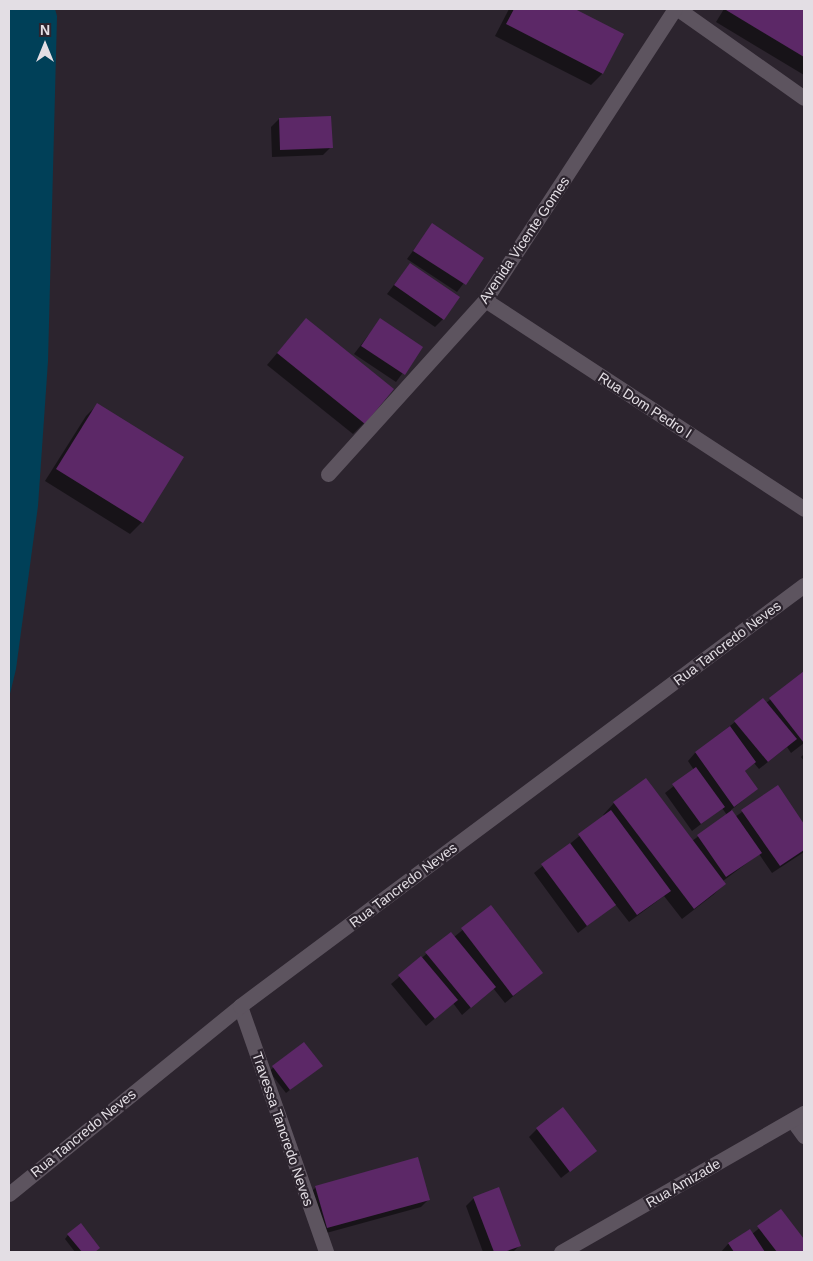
<!DOCTYPE html>
<html>
<head>
<meta charset="utf-8">
<style>
	body { margin:0 }
	#map { position:relative; width:813px; height:1261px; overflow:hidden; background:#2c242e; font-family:Arial,sans-serif }
	div>[style] { position:absolute }
	[style*='--x'] { left:calc(var(--x)*1px); top:calc(var(--y)*1px); width:calc(var(--w)*1px); rotate:calc(var(--a)*1deg) }
	.water>* { inset:0; background:#004058 }
	.shadow>* { inset:0; background:#0007 }
	.building>* { inset:0; background:#5c2867 }
	.minor>* { height:15px; margin:-7.5px; padding:0 7.5px; transform-origin:7.5px; border-radius:7.5px; background:#5d545f }
	span { translate:-50% -50%; white-space:nowrap; text-align:center; line-height:1.15; -webkit-text-stroke:4.5px #2c242e; paint-order:stroke }
	.street-label { font-size:14px; color:#e3dee4 }
	.frame { position:absolute; inset:0; border:10px solid #e3dee4; pointer-events:none }
	.north { position:absolute; left:20px; top:20px; width:50px; height:50px; -webkit-text-stroke:4px #2c242e; paint-order:stroke; rotate:0deg; font-size:14px; font-weight:700; line-height:20px; text-align:center; color:#e3dee4 }
	.north::after { content:''; display:block; margin:auto; width:18px; height:22px; background:#e3dee4; clip-path:polygon(50% 0,100% 100%,50% 72%,0 100%) }
</style>
</head>
<body>
<div id="map">
	<div class="water">
		<i style="clip-path:polygon(9px 9px,55px 9px,57px 16px,48px 361px,38px 506px,16px 669px,9px 698px)"></i>
	</div>
	<div class="shadow">
		<i style="clip-path:polygon(509px 9px,572px 9px,622px 35px,602px 74px,591px 85px,495px 36px)"></i>
		<i style="clip-path:polygon(724px 9px,804px 9px,804px 75px,716px 22px)"></i>
		<i style="clip-path:polygon(279px 119px,331px 147px,323px 155px,272px 157px,271px 127px)"></i>
		<i style="clip-path:polygon(432px 225px,483px 258px,457px 292px,407px 259px)"></i>
		<i style="clip-path:polygon(410px 264px,443px 319px,435px 327px,387px 294px)"></i>
		<i style="clip-path:polygon(306px 319px,364px 423px,353px 434px,267px 365px)"></i>
		<i style="clip-path:polygon(380px 320px,422px 347px,396px 382px,354px 354px)"></i>
		<i style="clip-path:polygon(97px 405px,182px 458px,142px 522px,130px 534px,45px 481px,86px 416px)"></i>
		<i style="clip-path:polygon(804px 673px,804px 743px,791px 753px,787px 747px,759px 769px,754px 763px,744px 772px,757px 789px,731px 810px,735px 817px,777px 787px,804px 826px,804px 852px,772px 873px,759px 854px,723px 881px,725px 884px,713px 895px,682px 919px,664px 896px,629px 922px,615px 904px,578px 933px,534px 873px,604px 816px,603px 815px,614px 803px,646px 780px,692px 841px,727px 815px,722px 808px,692px 831px,665px 793px,694px 770px,688px 761px,695px 753px,735px 722px,766px 703px)"></i>
		<i style="clip-path:polygon(804px 754px,804px 761px,801px 757px)"></i>
		<i style="clip-path:polygon(491px 907px,533px 980px,505px 1003px,493px 988px,462px 1015px,453px 1003px,426px 1026px,391px 984px,451px 933px,454px 937px)"></i>
		<i style="clip-path:polygon(304px 1044px,317px 1069px,286px 1093px,269px 1071px)"></i>
		<i style="clip-path:polygon(537px 1129px,595px 1151px,561px 1178px,529px 1137px)"></i>
		<i style="clip-path:polygon(316px 1187px,429px 1199px,421px 1207px,319px 1235px,308px 1195px)"></i>
		<i style="clip-path:polygon(474px 1198px,519px 1246px,513px 1252px,483px 1252px,466px 1206px)"></i>
		<i style="clip-path:polygon(781px 1211px,804px 1241px,804px 1252px,721px 1252px,728px 1244px,749px 1230px,752px 1234px)"></i>
		<i style="clip-path:polygon(68px 1235px,99px 1248px,94px 1252px,75px 1252px,65px 1239px)"></i>
	</div>
	<div class="building">
		<i style="clip-path:polygon(514px 9px,575px 9px,624px 34px,603px 74px,506px 24px)"></i>
		<i style="clip-path:polygon(727px 9px,804px 9px,804px 57px,726px 10px)"></i>
		<i style="clip-path:polygon(331px 116px,333px 148px,280px 150px,279px 118px)"></i>
		<i style="clip-path:polygon(432px 223px,484px 258px,466px 285px,413px 251px)"></i>
		<i style="clip-path:polygon(410px 263px,460px 297px,444px 320px,394px 285px)"></i>
		<i style="clip-path:polygon(306px 318px,394px 389px,365px 424px,277px 353px)"></i>
		<i style="clip-path:polygon(380px 318px,423px 347px,405px 375px,361px 346px)"></i>
		<i style="clip-path:polygon(97px 403px,184px 457px,143px 523px,56px 469px)"></i>
		<i style="clip-path:polygon(804px 671px,804px 743px,769px 698px)"></i>
		<i style="clip-path:polygon(763px 698px,797px 739px,768px 762px,734px 721px)"></i>
		<i style="clip-path:polygon(730px 726px,756px 762px,745px 771px,758px 789px,734px 807px,695px 752px)"></i>
		<i style="clip-path:polygon(696px 767px,725px 807px,701px 824px,672px 784px)"></i>
		<i style="clip-path:polygon(646px 778px,726px 884px,694px 909px,613px 802px)"></i>
		<i style="clip-path:polygon(778px 785px,804px 824px,804px 850px,780px 866px,741px 810px)"></i>
		<i style="clip-path:polygon(611px 810px,671px 891px,637px 915px,578px 834px)"></i>
		<i style="clip-path:polygon(732px 810px,762px 853px,726px 877px,697px 835px)"></i>
		<i style="clip-path:polygon(570px 843px,616px 905px,587px 926px,541px 864px)"></i>
		<i style="clip-path:polygon(491px 905px,543px 973px,513px 996px,461px 928px)"></i>
		<i style="clip-path:polygon(451px 932px,496px 987px,471px 1008px,425px 952px)"></i>
		<i style="clip-path:polygon(421px 956px,458px 1000px,435px 1019px,398px 975px)"></i>
		<i style="clip-path:polygon(304px 1042px,323px 1066px,290px 1090px,272px 1066px)"></i>
		<i style="clip-path:polygon(563px 1107px,597px 1151px,570px 1172px,536px 1128px)"></i>
		<i style="clip-path:polygon(418px 1157px,430px 1200px,327px 1228px,315px 1186px)"></i>
		<i style="clip-path:polygon(499px 1187px,521px 1246px,504px 1252px,494px 1252px,473px 1197px)"></i>
		<i style="clip-path:polygon(781px 1209px,804px 1239px,804px 1252px,777px 1252px,757px 1226px)"></i>
		<i style="clip-path:polygon(81px 1223px,100px 1248px,95px 1252px,82px 1252px,67px 1234px)"></i>
		<i style="clip-path:polygon(750px 1229px,765px 1252px,734px 1252px,728px 1243px)"></i>
	</div>
	<div class="minor">
		<i style="--x:678;--y:9;--w:154;--a:35.2"></i>
		<i style="--x:485;--y:300;--w:381;--a:33.2"></i>
		<i style="--x:328;--y:474;--w:234;--a:-47.9"></i>
		<i style="--x:485;--y:300;--w:348;--a:-56.9"></i>
		<i style="--x:240;--y:1006;--w:261;--a:70.7"></i>
		<i style="--x:793;--y:1121;--w:19;--a:54"></i>
		<i style="--x:9;--y:1194;--w:298;--a:-39.1"></i>
		<i style="--x:240;--y:1006;--w:704;--a:-36.74"></i>
		<i style="--x:561;--y:1252;--w:280;--a:-29.8"></i>
	</div>
	<div class="street-label">
		<span style="left:524px;top:240px;rotate:-56deg">Avenida Vicente Gomes</span>
		<span style="left:645px;top:405px;rotate:33deg">Rua Dom Pedro I</span>
		<span style="left:727px;top:643px;rotate:-37deg">Rua Tancredo Neves</span>
		<span style="left:403px;top:885px;rotate:-37deg">Rua Tancredo Neves</span>
		<span style="left:283px;top:1129px;rotate:71deg">Travessa Tancredo Neves</span>
		<span style="left:83px;top:1133px;rotate:-39deg">Rua Tancredo Neves</span>
		<span style="left:683px;top:1183px;rotate:-30deg">Rua Amizade</span>
	</div>
	<div class="frame"></div>
	<div class="north">N</div>
</div>
</body>
</html>
